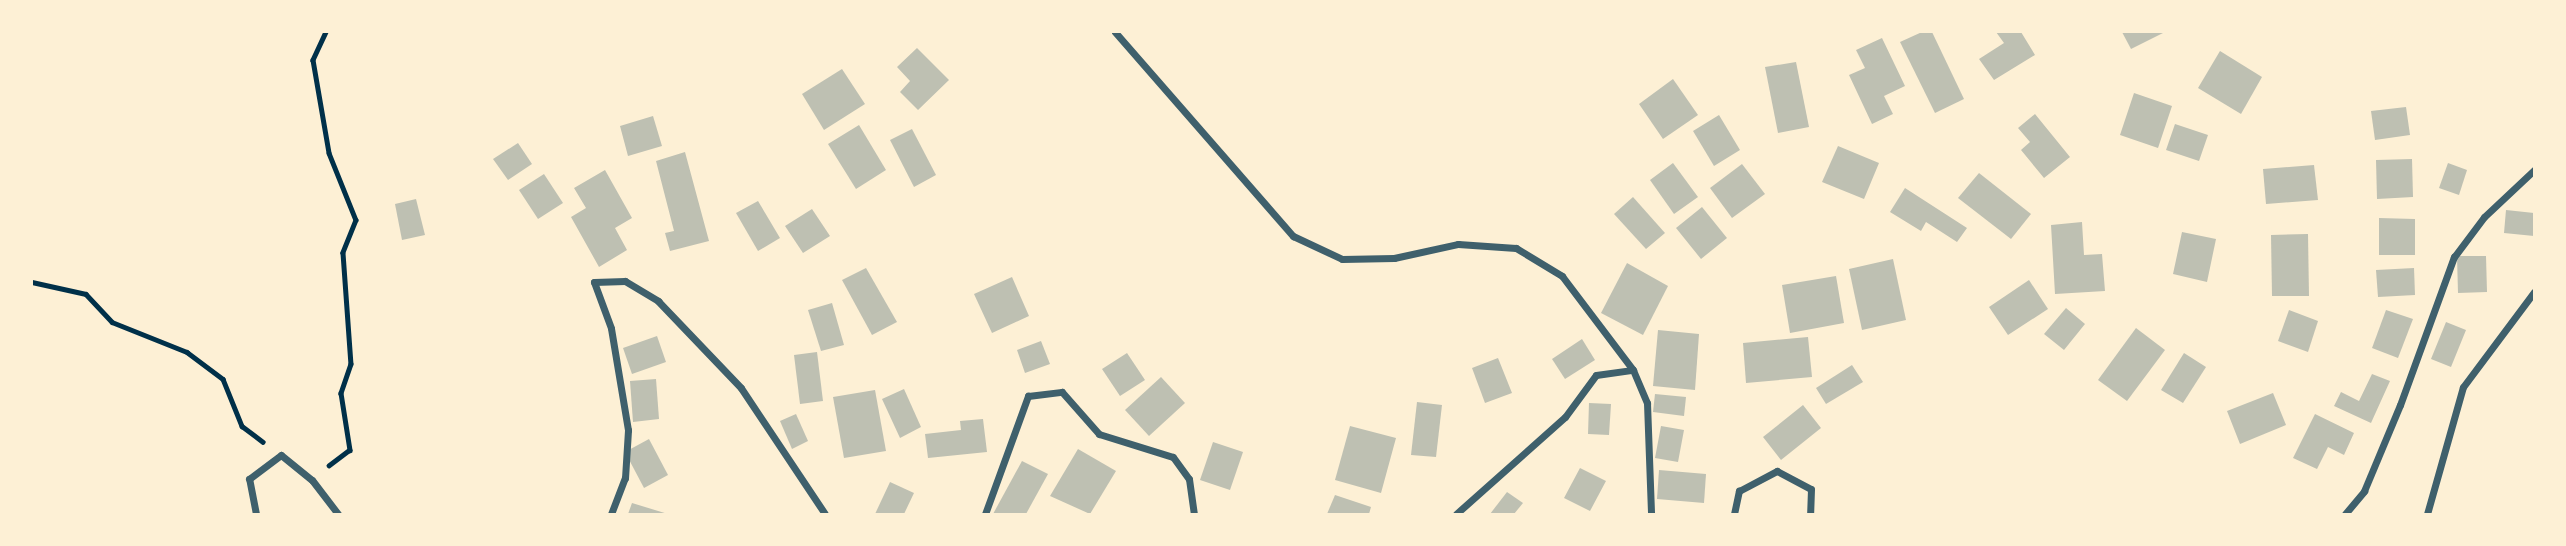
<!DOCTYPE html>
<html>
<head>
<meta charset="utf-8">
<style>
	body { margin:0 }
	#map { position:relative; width:2566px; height:546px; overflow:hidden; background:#fdf0d5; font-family:Figtree,sans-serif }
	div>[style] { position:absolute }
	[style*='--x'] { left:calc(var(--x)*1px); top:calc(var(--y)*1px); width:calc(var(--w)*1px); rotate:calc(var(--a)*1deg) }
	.building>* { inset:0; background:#bec0b2 }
	.path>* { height:4.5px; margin:-2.25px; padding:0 2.25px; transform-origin:2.25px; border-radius:2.25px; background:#003049 }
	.minor>* { height:7px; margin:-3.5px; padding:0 3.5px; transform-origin:3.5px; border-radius:3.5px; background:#3f606c }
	span { translate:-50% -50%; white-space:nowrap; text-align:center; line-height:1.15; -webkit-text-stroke:5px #fdf0d5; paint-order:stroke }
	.frame { position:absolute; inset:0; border:33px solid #fdf0d5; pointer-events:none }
</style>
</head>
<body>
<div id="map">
	<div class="building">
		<i style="clip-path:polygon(1922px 32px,1932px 32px,1964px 99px,1935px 113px,1900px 42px)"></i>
		<i style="clip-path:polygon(1996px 32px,2021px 32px,2035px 55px,1994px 80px,1979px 59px,2004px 43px)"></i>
		<i style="clip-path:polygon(2122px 32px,2165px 32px,2131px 49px)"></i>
		<i style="clip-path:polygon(1882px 38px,1905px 86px,1884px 96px,1893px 114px,1872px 124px,1849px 75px,1865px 68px,1856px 50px)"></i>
		<i style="clip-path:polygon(917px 48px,949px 80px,918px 110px,900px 92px,910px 81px,897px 67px)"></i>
		<i style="clip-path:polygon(2220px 51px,2262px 77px,2241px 114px,2198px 88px)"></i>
		<i style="clip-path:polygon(1796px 62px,1809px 127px,1778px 133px,1765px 67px)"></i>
		<i style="clip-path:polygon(842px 69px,865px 104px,824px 130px,802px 94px)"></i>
		<i style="clip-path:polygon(1673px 79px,1698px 115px,1663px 139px,1639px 104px)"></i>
		<i style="clip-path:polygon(2134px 93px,2172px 106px,2158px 148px,2120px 135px)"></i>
		<i style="clip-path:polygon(2406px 107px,2410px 135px,2375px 140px,2371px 111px)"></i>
		<i style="clip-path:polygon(2035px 114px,2070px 157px,2044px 178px,2021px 150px,2030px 142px,2018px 128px)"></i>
		<i style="clip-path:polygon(1719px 115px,1740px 150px,1714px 166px,1693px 131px)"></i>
		<i style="clip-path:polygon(653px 116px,662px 146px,628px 156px,620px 126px)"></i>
		<i style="clip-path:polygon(2175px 124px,2208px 135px,2199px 161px,2166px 150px)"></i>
		<i style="clip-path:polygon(859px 125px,886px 170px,856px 189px,828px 144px)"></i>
		<i style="clip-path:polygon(912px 129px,936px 175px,914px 187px,890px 140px)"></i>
		<i style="clip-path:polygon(518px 143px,532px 164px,508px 180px,493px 159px)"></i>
		<i style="clip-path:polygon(1838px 146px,1879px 163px,1864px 199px,1822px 182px)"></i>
		<i style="clip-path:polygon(685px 152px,709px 241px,670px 251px,665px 233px,674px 231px,656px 161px)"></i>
		<i style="clip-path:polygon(2412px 159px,2413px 197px,2377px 199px,2376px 160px)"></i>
		<i style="clip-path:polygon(1673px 163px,1698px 197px,1674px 214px,1650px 180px)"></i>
		<i style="clip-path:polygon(2448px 163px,2467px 170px,2459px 195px,2439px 188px)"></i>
		<i style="clip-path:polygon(1742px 164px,1765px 194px,1732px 218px,1710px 188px)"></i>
		<i style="clip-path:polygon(2314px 165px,2318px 200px,2266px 204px,2263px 169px)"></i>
		<i style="clip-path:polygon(605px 170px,632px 218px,615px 228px,627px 250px,599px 267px,571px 217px,586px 208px,574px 188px)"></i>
		<i style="clip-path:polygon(1979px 173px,2031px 214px,2011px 239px,1958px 198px)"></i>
		<i style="clip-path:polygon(544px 174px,563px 203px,538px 219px,519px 190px)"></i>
		<i style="clip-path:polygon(1905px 188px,1967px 228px,1957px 242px,1926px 222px,1921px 231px,1890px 212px)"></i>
		<i style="clip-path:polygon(1633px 197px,1665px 233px,1646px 249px,1614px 214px)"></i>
		<i style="clip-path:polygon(416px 199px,425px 235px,402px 240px,395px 204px)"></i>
		<i style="clip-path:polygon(758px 201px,780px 238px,758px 251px,736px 213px)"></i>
		<i style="clip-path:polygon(1702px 207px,1727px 238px,1701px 259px,1676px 228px)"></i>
		<i style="clip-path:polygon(812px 209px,830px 236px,803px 253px,785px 226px)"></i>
		<i style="clip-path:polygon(2506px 210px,2534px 213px,2534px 236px,2504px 233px)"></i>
		<i style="clip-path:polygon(2379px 218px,2415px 219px,2415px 255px,2379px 255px)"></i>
		<i style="clip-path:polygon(2082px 222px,2084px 255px,2102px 254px,2105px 291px,2055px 294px,2051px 225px)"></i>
		<i style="clip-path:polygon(2182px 232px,2216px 239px,2207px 282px,2173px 274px)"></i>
		<i style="clip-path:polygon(2308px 234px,2309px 296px,2272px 296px,2271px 235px)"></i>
		<i style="clip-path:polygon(2457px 256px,2486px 256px,2487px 292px,2458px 293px)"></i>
		<i style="clip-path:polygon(1893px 259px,1906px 320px,1862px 330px,1849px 269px)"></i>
		<i style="clip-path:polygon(1627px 263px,1668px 286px,1643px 335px,1601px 313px)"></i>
		<i style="clip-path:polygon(866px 268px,897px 322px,872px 335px,842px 280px)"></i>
		<i style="clip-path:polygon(2414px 268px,2415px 295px,2378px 297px,2376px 270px)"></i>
		<i style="clip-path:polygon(1836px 276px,1844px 323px,1790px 333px,1782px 285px)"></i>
		<i style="clip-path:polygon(1012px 277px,1029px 316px,992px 333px,974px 294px)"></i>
		<i style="clip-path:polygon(2029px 280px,2048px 309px,2008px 335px,1989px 307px)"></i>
		<i style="clip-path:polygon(832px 303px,844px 345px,821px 351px,808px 310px)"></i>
		<i style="clip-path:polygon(2066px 308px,2085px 324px,2064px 350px,2044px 334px)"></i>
		<i style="clip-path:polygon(2289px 310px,2318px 321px,2308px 352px,2278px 341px)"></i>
		<i style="clip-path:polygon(2386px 310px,2413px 319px,2398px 358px,2372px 348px)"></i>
		<i style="clip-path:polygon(2446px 322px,2466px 330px,2451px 367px,2431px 359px)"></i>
		<i style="clip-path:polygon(2136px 328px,2165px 350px,2127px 401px,2098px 380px)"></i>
		<i style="clip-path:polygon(1658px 330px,1699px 334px,1695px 390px,1653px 386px)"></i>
		<i style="clip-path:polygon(657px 336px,666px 362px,632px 374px,623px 348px)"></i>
		<i style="clip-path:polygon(1808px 337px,1812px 377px,1746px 383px,1743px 343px)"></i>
		<i style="clip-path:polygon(1582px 339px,1595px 360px,1565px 379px,1552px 359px)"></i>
		<i style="clip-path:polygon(1041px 341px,1050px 364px,1025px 373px,1017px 350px)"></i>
		<i style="clip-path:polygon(817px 352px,823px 401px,800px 404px,794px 355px)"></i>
		<i style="clip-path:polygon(1127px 353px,1145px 380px,1120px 396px,1102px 369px)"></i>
		<i style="clip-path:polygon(2184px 353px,2206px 367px,2183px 403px,2161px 390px)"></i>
		<i style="clip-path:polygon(1498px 358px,1512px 393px,1485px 403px,1472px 368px)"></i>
		<i style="clip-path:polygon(1852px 365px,1863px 382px,1826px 404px,1816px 388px)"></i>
		<i style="clip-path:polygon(2372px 374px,2390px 381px,2371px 423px,2334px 406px,2341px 392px,2359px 401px)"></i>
		<i style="clip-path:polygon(1161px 377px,1185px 403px,1149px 436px,1125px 410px)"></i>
		<i style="clip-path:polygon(656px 379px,659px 419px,633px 422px,630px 381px)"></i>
		<i style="clip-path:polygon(904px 389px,921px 427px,900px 438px,882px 399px)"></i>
		<i style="clip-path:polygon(875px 390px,886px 451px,844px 458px,833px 397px)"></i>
		<i style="clip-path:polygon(2273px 393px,2286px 425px,2240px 444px,2227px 411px)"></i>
		<i style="clip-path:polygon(1655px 394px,1686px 397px,1684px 416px,1653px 412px)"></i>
		<i style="clip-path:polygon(1417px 402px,1442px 405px,1436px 457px,1411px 455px)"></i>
		<i style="clip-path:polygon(1589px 403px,1611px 404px,1609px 435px,1588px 434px)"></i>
		<i style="clip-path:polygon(1803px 405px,1821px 428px,1781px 460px,1763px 437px)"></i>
		<i style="clip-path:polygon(796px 414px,808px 441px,792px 449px,780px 421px)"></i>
		<i style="clip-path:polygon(2315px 414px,2354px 433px,2344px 455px,2328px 447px,2317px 469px,2293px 458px)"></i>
		<i style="clip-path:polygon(983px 419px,987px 452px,928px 458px,925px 434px,961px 430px,960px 421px)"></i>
		<i style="clip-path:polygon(1350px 426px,1396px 438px,1381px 493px,1335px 480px)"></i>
		<i style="clip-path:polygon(1661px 426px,1684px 430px,1678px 462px,1655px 458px)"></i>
		<i style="clip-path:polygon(649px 439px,668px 475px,644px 488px,625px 452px)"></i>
		<i style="clip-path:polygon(1213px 442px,1243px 452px,1230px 490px,1200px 480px)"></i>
		<i style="clip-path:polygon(1078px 449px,1116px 471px,1090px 514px,1050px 496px)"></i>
		<i style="clip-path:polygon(1022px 461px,1048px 474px,1026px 514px,993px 514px)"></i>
		<i style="clip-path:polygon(1580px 468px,1606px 481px,1590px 511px,1564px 498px)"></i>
		<i style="clip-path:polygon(1659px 470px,1706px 474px,1704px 503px,1657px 499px)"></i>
		<i style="clip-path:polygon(890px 482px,914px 493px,904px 514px,875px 514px)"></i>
		<i style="clip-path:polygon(1507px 492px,1523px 503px,1514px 514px,1490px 514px)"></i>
		<i style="clip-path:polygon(1335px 495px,1371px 507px,1369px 514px,1327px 514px)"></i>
		<i style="clip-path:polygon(632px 503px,668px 514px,628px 514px)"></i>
	</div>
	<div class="path">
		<i style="--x:326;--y:32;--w:31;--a:115"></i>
		<i style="--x:313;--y:60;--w:94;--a:80.2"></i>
		<i style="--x:329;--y:153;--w:72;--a:68.1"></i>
		<i style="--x:356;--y:220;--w:35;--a:112"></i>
		<i style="--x:343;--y:253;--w:111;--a:85.9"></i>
		<i style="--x:351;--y:364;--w:31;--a:109"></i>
		<i style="--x:341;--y:393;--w:58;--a:81"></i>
		<i style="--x:350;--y:450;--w:26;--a:143"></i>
		<i style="--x:32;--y:282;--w:55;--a:12.5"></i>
		<i style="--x:86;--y:294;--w:38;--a:47"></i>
		<i style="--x:112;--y:322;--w:81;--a:21.8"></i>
		<i style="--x:187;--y:352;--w:45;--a:36.9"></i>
		<i style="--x:223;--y:379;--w:51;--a:68"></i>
		<i style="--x:242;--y:426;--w:26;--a:37"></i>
	</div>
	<div class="minor">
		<i style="--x:1115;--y:32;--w:271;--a:48.9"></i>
		<i style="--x:1293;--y:236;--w:54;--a:25.1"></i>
		<i style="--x:1342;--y:259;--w:52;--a:-1.1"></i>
		<i style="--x:1394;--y:258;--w:66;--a:-12.3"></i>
		<i style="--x:1458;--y:244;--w:58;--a:3.9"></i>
		<i style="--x:1516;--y:248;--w:54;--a:31.3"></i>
		<i style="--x:1562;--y:276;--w:118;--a:52.9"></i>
		<i style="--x:256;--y:514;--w:36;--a:-101"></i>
		<i style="--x:249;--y:479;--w:40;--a:-37"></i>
		<i style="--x:281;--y:455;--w:40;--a:39"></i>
		<i style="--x:312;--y:480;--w:43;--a:52.6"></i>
		<i style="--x:611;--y:514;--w:39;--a:-69"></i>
		<i style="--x:625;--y:478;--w:48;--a:-86.4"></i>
		<i style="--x:628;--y:430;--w:103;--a:-99.5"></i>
		<i style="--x:611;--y:328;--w:49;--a:-110.3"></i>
		<i style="--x:594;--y:282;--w:31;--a:-2"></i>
		<i style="--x:625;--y:281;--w:39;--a:31"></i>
		<i style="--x:658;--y:301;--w:120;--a:46.3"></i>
		<i style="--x:741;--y:388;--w:151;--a:56.3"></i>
		<i style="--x:985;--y:514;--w:126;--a:-70"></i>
		<i style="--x:1028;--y:396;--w:34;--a:-7"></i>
		<i style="--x:1062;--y:392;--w:56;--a:48.6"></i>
		<i style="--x:1099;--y:434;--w:77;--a:17.3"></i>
		<i style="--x:1173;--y:457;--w:27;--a:54"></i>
		<i style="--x:1189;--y:479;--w:35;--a:82"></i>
		<i style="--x:1456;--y:514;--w:146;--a:-41.7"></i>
		<i style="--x:1565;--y:417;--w:52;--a:-53.6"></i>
		<i style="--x:1596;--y:375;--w:37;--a:-8"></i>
		<i style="--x:1633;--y:370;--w:36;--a:67"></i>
		<i style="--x:1647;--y:403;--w:111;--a:87.9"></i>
		<i style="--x:1734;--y:514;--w:24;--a:-78"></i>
		<i style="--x:1739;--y:491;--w:43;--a:-27.8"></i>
		<i style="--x:1777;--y:471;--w:38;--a:28"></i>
		<i style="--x:1811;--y:489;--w:25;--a:92"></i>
		<i style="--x:2345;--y:514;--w:30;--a:-50"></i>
		<i style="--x:2364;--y:491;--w:93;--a:-67.3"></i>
		<i style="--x:2400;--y:405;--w:158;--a:-70"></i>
		<i style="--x:2454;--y:257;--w:50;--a:-53.1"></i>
		<i style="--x:2484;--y:217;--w:69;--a:-43.2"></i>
		<i style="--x:2427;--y:514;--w:132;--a:-74.2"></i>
		<i style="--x:2463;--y:387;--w:119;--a:-53.2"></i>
	</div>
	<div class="frame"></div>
</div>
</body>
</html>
